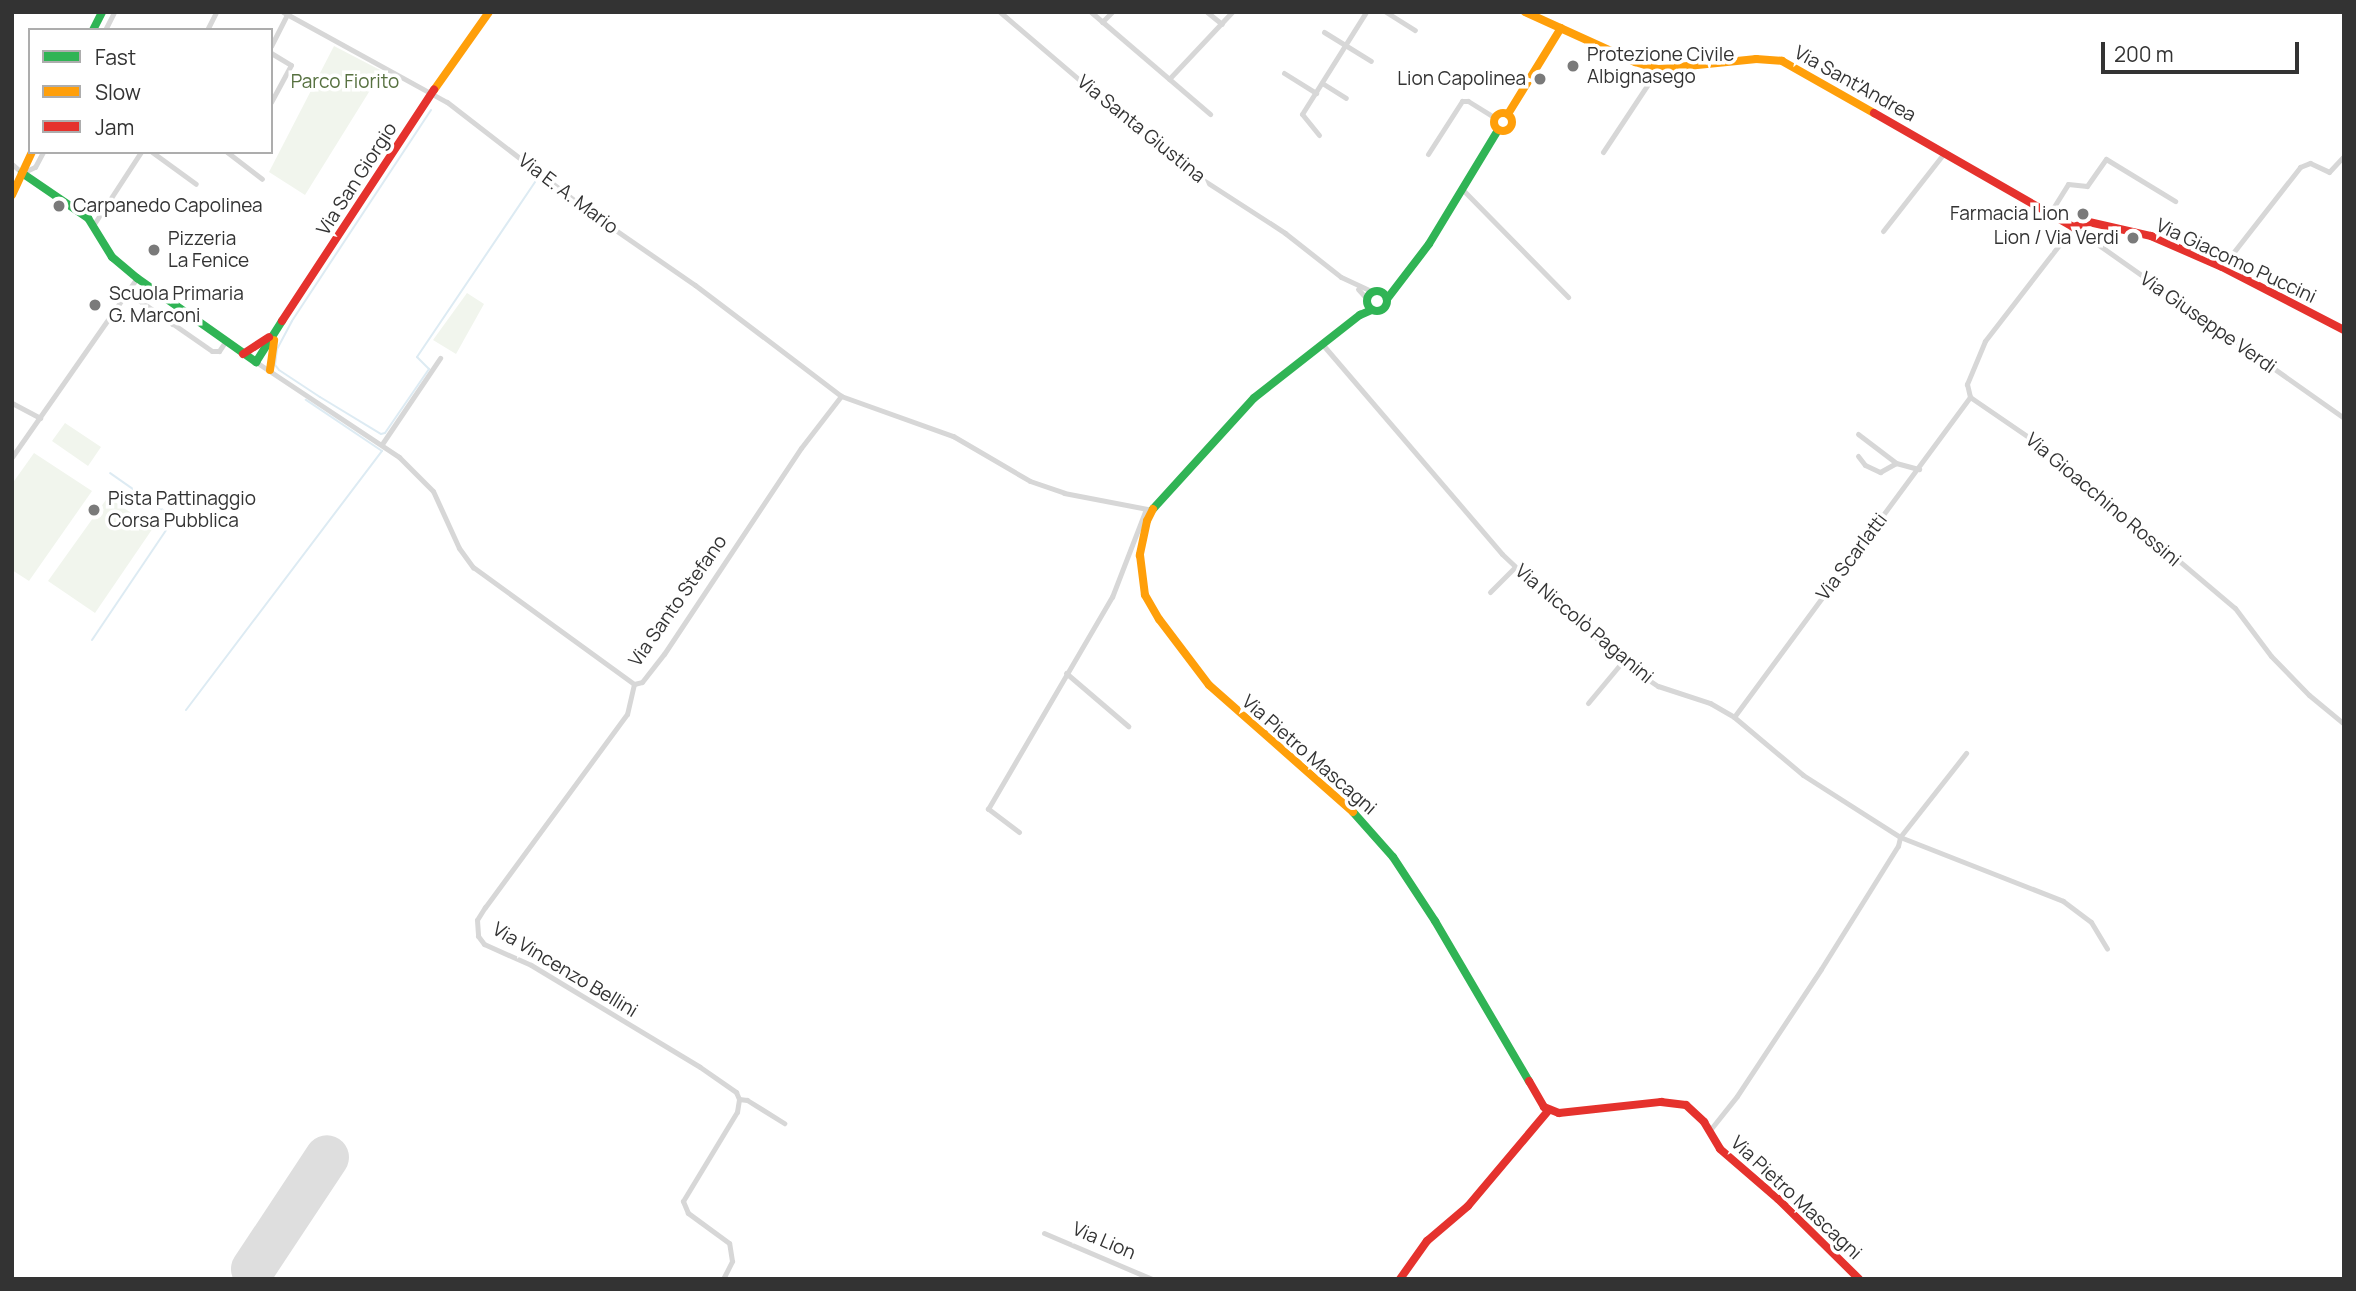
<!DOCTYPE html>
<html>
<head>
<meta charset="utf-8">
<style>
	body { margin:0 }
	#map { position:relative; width:2356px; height:1291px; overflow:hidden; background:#fff; font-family:Manrope,sans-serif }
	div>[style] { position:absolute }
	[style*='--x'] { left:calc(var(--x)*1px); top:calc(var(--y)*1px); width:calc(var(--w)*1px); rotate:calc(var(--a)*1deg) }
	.green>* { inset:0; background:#f1f5ed }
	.stream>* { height:2px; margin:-1px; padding:0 1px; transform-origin:1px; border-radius:1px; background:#ddebf3 }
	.runway>* { height:44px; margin:-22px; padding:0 22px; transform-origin:22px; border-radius:22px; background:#dedede }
	.street>* { height:5px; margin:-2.5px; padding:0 2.5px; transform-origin:2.5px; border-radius:2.5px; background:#d7d7d7 }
	.fast>* { height:8px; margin:-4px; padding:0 4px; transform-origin:4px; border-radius:4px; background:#30b455 }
	.fast>.ring { margin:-4px; padding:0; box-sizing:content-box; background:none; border:8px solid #30b455; border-radius:50% }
	.slow>* { height:8px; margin:-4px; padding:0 4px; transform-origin:4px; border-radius:4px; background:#ff9f0a }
	.slow>.ring { margin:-4px; padding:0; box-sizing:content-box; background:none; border:8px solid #ff9f0a; border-radius:50% }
	.jam>* { height:8px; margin:-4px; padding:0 4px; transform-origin:4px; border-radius:4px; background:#e5322d }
	.dots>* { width:19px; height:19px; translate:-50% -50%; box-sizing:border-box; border:4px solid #fff; border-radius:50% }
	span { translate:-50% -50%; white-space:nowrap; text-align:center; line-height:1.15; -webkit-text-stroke:7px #fff; paint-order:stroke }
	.poi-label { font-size:19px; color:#333 }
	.left { translate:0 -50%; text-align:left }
	.right { translate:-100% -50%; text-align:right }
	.park-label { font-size:19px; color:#56703f }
	.street-label { font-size:19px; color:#333 }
	.frame { position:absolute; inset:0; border:14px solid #333; pointer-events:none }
	.legend { position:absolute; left:28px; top:28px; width:245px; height:126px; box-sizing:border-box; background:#fff; border:2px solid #adadad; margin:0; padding:9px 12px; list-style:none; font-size:21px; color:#333 }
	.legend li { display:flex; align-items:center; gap:14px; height:35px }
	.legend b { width:35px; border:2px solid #adadad }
	.scale { position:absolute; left:2101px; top:42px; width:198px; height:32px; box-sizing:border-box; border:4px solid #333; border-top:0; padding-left:9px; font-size:21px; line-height:24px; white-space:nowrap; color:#333; -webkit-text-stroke:5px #fff; paint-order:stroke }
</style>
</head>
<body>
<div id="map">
	<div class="green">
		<i style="clip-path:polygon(334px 46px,382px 71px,305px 195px,269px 172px)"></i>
		<i style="clip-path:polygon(467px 293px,484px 304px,456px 354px,433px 340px)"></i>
		<i style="clip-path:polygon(65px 423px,101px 447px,88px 466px,52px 441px)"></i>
		<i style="clip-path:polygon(34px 453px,92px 491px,29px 581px,12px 570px,12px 484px)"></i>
		<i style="clip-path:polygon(108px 497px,153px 528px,95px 613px,48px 581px)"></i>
	</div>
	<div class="stream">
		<i style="--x:431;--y:110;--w:253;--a:123.4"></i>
		<i style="--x:292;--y:321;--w:32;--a:118"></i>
		<i style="--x:277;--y:349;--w:16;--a:97"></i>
		<i style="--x:275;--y:365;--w:6;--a:51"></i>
		<i style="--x:279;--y:370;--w:49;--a:33.4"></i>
		<i style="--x:320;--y:397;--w:71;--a:31.2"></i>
		<i style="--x:381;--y:434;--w:4;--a:-14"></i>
		<i style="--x:385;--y:433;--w:78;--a:-55.5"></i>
		<i style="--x:429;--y:369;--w:17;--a:-135"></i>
		<i style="--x:417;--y:357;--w:215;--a:-56"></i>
		<i style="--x:92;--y:640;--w:145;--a:-56"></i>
		<i style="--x:173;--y:520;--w:6;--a:-121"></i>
		<i style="--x:170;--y:515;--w:73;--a:-145"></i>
		<i style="--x:186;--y:710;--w:325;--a:-52.9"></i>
		<i style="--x:382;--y:451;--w:92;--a:-146.1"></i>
	</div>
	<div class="runway">
		<i style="--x:253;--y:1269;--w:134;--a:-56.5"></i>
	</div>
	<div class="street">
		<i style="--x:283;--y:12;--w:187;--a:28.8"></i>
		<i style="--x:447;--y:102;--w:178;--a:37.7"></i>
		<i style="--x:588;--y:211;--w:130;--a:34.7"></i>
		<i style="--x:695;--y:285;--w:183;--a:37.2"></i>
		<i style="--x:841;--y:396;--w:119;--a:19.7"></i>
		<i style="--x:953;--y:436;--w:89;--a:30.3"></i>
		<i style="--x:1030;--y:481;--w:36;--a:19"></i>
		<i style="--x:1064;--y:493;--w:90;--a:10.9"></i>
		<i style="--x:1000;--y:12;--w:233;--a:40.5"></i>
		<i style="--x:1177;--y:163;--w:129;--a:32.9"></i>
		<i style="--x:1285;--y:233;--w:71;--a:38.2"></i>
		<i style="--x:1341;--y:277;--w:35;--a:25"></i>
		<i style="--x:1091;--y:12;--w:157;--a:40.6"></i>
		<i style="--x:1207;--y:12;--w:19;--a:39"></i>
		<i style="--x:1386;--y:12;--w:34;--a:32"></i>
		<i style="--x:1102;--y:22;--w:14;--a:-45"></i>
		<i style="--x:105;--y:30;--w:20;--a:-63"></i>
		<i style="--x:207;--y:30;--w:20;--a:-63"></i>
		<i style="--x:1324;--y:32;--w:55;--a:31.7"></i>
		<i style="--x:271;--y:46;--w:38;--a:-63"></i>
		<i style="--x:271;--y:53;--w:23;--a:31"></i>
		<i style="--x:291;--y:65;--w:42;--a:118.4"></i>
		<i style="--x:1284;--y:73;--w:38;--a:32"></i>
		<i style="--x:1169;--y:79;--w:92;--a:-46.8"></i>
		<i style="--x:1322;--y:83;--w:28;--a:32"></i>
		<i style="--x:1319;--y:135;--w:27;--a:-129"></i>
		<i style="--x:1302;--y:114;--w:120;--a:-57.9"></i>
		<i style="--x:152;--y:152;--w:54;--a:36"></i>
		<i style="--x:227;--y:152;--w:44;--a:37.6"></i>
		<i style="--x:1603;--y:152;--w:100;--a:-56.5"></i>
		<i style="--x:1428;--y:154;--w:63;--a:-57.3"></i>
		<i style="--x:1462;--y:101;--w:6;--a:0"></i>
		<i style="--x:1468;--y:101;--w:32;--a:32"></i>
		<i style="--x:12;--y:164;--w:13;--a:42"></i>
		<i style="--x:22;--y:173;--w:14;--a:-25"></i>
		<i style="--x:35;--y:167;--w:17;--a:-62"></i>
		<i style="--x:1463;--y:190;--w:150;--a:45.5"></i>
		<i style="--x:2050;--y:213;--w:34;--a:-58"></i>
		<i style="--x:2068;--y:184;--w:19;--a:6"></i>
		<i style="--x:2087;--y:186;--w:33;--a:-55"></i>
		<i style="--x:2106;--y:159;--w:81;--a:31.3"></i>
		<i style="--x:94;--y:224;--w:86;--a:-56.9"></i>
		<i style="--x:1883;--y:231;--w:100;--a:-51.9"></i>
		<i style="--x:2222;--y:267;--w:127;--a:-52"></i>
		<i style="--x:2300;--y:167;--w:11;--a:-22"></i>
		<i style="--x:2310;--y:163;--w:21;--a:25"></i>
		<i style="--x:2329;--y:172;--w:22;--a:-47"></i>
		<i style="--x:1358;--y:289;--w:13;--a:48"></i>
		<i style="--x:127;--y:292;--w:103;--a:34.8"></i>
		<i style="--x:212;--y:351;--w:7;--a:0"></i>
		<i style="--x:219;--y:351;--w:11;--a:-56"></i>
		<i style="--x:172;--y:324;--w:16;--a:-52"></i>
		<i style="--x:1323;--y:345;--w:275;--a:49.4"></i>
		<i style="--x:1502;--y:554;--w:67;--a:43.2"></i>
		<i style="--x:1551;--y:600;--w:109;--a:40.1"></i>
		<i style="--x:1634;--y:670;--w:29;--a:34"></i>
		<i style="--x:1658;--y:686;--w:55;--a:18.1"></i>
		<i style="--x:1710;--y:703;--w:28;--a:30"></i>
		<i style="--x:1734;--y:717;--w:90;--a:40"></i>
		<i style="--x:1803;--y:775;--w:115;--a:32.6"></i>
		<i style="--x:1900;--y:837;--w:175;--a:21.4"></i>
		<i style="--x:2063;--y:901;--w:35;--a:37"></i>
		<i style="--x:2091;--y:922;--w:31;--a:59"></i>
		<i style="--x:256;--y:362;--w:172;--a:33.6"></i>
		<i style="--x:399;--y:457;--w:48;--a:45"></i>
		<i style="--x:433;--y:491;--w:63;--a:65.5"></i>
		<i style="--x:459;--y:548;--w:24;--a:54"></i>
		<i style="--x:473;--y:567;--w:199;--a:36"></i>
		<i style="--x:12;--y:403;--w:32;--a:28"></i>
		<i style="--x:2344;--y:418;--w:332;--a:-144.8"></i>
		<i style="--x:2073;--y:227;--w:144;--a:127.7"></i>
		<i style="--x:1985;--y:341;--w:47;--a:112.7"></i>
		<i style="--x:1967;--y:384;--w:13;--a:77"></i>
		<i style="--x:1970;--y:397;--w:96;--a:34.4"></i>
		<i style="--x:2049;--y:451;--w:243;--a:40.2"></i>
		<i style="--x:2235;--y:608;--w:60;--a:53.1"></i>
		<i style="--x:2271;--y:656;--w:54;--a:45.7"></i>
		<i style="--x:2309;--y:695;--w:45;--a:39.6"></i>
		<i style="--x:1858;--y:434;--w:48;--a:37.3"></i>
		<i style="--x:1896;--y:463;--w:24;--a:15"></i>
		<i style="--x:382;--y:444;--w:104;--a:-56"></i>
		<i style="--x:1858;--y:456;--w:11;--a:52"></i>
		<i style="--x:1865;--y:465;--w:17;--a:25"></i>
		<i style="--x:1880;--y:472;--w:18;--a:-29"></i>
		<i style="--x:12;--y:457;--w:218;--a:-55.1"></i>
		<i style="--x:1490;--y:592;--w:35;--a:-45"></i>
		<i style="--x:1066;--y:673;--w:82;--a:40.5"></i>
		<i style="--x:634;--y:684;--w:31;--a:103"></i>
		<i style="--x:627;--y:714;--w:240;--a:126.3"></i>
		<i style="--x:485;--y:907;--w:15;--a:122"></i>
		<i style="--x:477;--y:920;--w:16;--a:86"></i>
		<i style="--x:478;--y:936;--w:10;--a:53"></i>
		<i style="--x:484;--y:944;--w:51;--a:24.1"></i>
		<i style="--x:531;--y:965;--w:197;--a:31.1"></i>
		<i style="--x:700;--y:1067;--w:44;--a:34.8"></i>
		<i style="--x:736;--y:1092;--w:8;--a:67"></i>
		<i style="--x:739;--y:1099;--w:8;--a:7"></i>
		<i style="--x:747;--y:1100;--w:44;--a:31.9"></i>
		<i style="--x:634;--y:684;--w:8;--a:-14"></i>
		<i style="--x:642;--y:682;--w:36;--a:-52"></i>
		<i style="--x:664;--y:654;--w:247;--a:-56.4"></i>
		<i style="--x:801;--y:448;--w:66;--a:-52.4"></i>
		<i style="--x:1588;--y:703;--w:55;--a:-50.2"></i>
		<i style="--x:1734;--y:717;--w:398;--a:-53.6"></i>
		<i style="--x:1019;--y:832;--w:39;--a:-143"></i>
		<i style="--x:988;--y:809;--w:246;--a:-59.7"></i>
		<i style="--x:1112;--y:597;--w:94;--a:-68.9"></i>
		<i style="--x:1710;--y:1130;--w:43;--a:-51.5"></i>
		<i style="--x:1737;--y:1096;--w:152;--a:-56.5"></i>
		<i style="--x:1821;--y:969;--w:145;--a:-58"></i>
		<i style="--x:1898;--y:846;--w:9;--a:-77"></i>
		<i style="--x:1900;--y:837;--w:107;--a:-51.8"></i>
		<i style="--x:1044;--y:1233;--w:117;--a:23.1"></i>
		<i style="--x:723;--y:1279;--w:20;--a:-63"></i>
		<i style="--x:732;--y:1261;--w:18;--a:-99"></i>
		<i style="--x:729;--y:1243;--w:51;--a:-143.8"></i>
		<i style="--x:688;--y:1213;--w:13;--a:-113"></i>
		<i style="--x:683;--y:1201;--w:104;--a:-58.8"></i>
		<i style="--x:737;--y:1112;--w:13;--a:-81"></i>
	</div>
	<div class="fast">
		<i style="--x:93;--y:30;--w:20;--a:-63"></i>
		<i style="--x:22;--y:173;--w:80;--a:34.3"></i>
		<i style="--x:88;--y:218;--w:46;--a:58.4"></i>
		<i style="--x:112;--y:257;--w:33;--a:40"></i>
		<i style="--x:137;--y:278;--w:146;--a:35.2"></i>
		<i style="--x:256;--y:362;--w:49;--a:-57.6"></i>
		<i class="ring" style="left:1367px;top:291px;width:12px;height:12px"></i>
		<i style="--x:1387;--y:299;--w:69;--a:-52.6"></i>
		<i style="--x:1429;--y:244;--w:133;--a:-58.8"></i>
		<i style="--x:1153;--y:509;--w:150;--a:-47.7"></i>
		<i style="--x:1254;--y:398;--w:135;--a:-38.1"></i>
		<i style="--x:1360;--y:315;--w:13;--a:-23"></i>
		<i style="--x:1353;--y:812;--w:60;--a:48.4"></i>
		<i style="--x:1393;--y:857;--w:77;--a:56.7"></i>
		<i style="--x:1435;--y:921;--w:186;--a:59.6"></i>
	</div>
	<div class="slow">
		<i style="--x:1525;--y:12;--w:121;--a:24.4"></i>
		<i style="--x:1635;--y:62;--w:24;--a:17"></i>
		<i style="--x:1658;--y:69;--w:99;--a:-5.8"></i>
		<i style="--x:1756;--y:59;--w:26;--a:4"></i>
		<i style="--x:1782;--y:61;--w:106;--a:29.5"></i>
		<i style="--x:434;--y:90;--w:95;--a:-54.8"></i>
		<i class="ring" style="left:1494px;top:113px;width:10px;height:10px"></i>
		<i style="--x:1508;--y:114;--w:101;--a:-58.4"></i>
		<i style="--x:12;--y:195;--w:47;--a:-65.1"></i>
		<i style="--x:270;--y:370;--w:30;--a:-82"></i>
		<i style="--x:1153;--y:509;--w:13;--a:117"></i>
		<i style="--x:1147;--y:521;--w:35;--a:102"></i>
		<i style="--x:1140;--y:555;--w:40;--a:82.9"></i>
		<i style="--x:1145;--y:595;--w:28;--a:60"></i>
		<i style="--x:1159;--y:619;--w:83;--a:52.9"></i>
		<i style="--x:1209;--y:685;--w:192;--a:41.4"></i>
	</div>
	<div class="jam">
		<i style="--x:1874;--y:113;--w:229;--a:29.8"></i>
		<i style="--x:2073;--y:227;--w:17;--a:-17"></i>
		<i style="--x:2089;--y:222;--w:64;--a:12.7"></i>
		<i style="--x:2151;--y:236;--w:77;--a:23.6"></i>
		<i style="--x:2222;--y:267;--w:137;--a:27.3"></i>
		<i style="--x:282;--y:321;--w:277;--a:-56.7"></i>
		<i style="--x:243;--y:354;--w:31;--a:-33"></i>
		<i style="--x:1529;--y:1081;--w:30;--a:60"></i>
		<i style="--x:1544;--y:1107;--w:16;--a:22"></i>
		<i style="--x:1559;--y:1113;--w:103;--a:-6.2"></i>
		<i style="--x:1661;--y:1102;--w:25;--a:7"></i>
		<i style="--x:1686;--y:1105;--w:25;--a:43"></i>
		<i style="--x:1704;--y:1122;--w:31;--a:59"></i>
		<i style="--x:1720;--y:1149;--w:77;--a:40.8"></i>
		<i style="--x:1778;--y:1199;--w:114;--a:44.6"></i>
		<i style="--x:1400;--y:1279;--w:47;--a:-54.6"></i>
		<i style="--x:1427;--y:1241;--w:54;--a:-40.5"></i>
		<i style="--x:1468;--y:1206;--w:124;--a:-49.9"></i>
	</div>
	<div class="dots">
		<i style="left:1573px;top:66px;background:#7a7a7a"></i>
		<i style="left:1540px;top:79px;background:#7a7a7a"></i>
		<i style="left:59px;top:206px;background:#7a7a7a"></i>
		<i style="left:2083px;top:214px;background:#7a7a7a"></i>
		<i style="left:2133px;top:238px;background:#7a7a7a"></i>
		<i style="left:154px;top:250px;background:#7a7a7a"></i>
		<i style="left:95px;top:305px;background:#7a7a7a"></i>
		<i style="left:94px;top:510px;background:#7a7a7a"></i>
	</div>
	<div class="poi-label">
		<span class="left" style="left:1587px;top:66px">Protezione Civile<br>Albignasego</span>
		<span class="right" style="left:1526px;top:79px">Lion Capolinea</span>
		<span class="left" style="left:73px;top:206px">Carpanedo Capolinea</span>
		<span class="right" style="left:2069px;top:214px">Farmacia Lion</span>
		<span class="right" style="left:2119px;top:238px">Lion / Via Verdi</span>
		<span class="left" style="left:168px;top:250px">Pizzeria<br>La Fenice</span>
		<span class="left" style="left:109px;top:305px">Scuola Primaria<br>G. Marconi</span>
		<span class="left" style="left:108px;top:510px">Pista Pattinaggio<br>Corsa Pubblica</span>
	</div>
	<div class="park-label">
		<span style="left:345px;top:82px">Parco Fiorito</span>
	</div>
	<div class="street-label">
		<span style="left:1855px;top:84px;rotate:29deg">Via Sant'Andrea</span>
		<span style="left:1141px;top:129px;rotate:39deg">Via Santa Giustina</span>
		<span style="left:357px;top:179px;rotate:-57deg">Via San Giorgio</span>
		<span style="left:568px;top:194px;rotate:37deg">Via E. A. Mario</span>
		<span style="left:2236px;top:261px;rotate:25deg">Via Giacomo Puccini</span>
		<span style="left:2208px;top:323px;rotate:35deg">Via Giuseppe Verdi</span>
		<span style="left:2103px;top:500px;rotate:40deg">Via Gioacchino Rossini</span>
		<span style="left:1852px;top:557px;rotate:-53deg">Via Scarlatti</span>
		<span style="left:678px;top:601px;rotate:-55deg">Via Santo Stefano</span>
		<span style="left:1584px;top:624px;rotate:40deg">Via Niccolò Paganini</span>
		<span style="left:1309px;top:755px;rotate:41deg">Via Pietro Mascagni</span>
		<span style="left:565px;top:970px;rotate:31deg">Via Vincenzo Bellini</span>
		<span style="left:1796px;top:1198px;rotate:43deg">Via Pietro Mascagni</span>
		<span style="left:1104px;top:1241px;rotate:23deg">Via Lion</span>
	</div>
	<div class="frame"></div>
	<ul class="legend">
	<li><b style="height:9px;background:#30b455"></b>Fast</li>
	<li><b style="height:9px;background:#ff9f0a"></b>Slow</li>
	<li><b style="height:9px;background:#e5322d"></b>Jam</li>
	</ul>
	<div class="scale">200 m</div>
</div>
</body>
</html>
